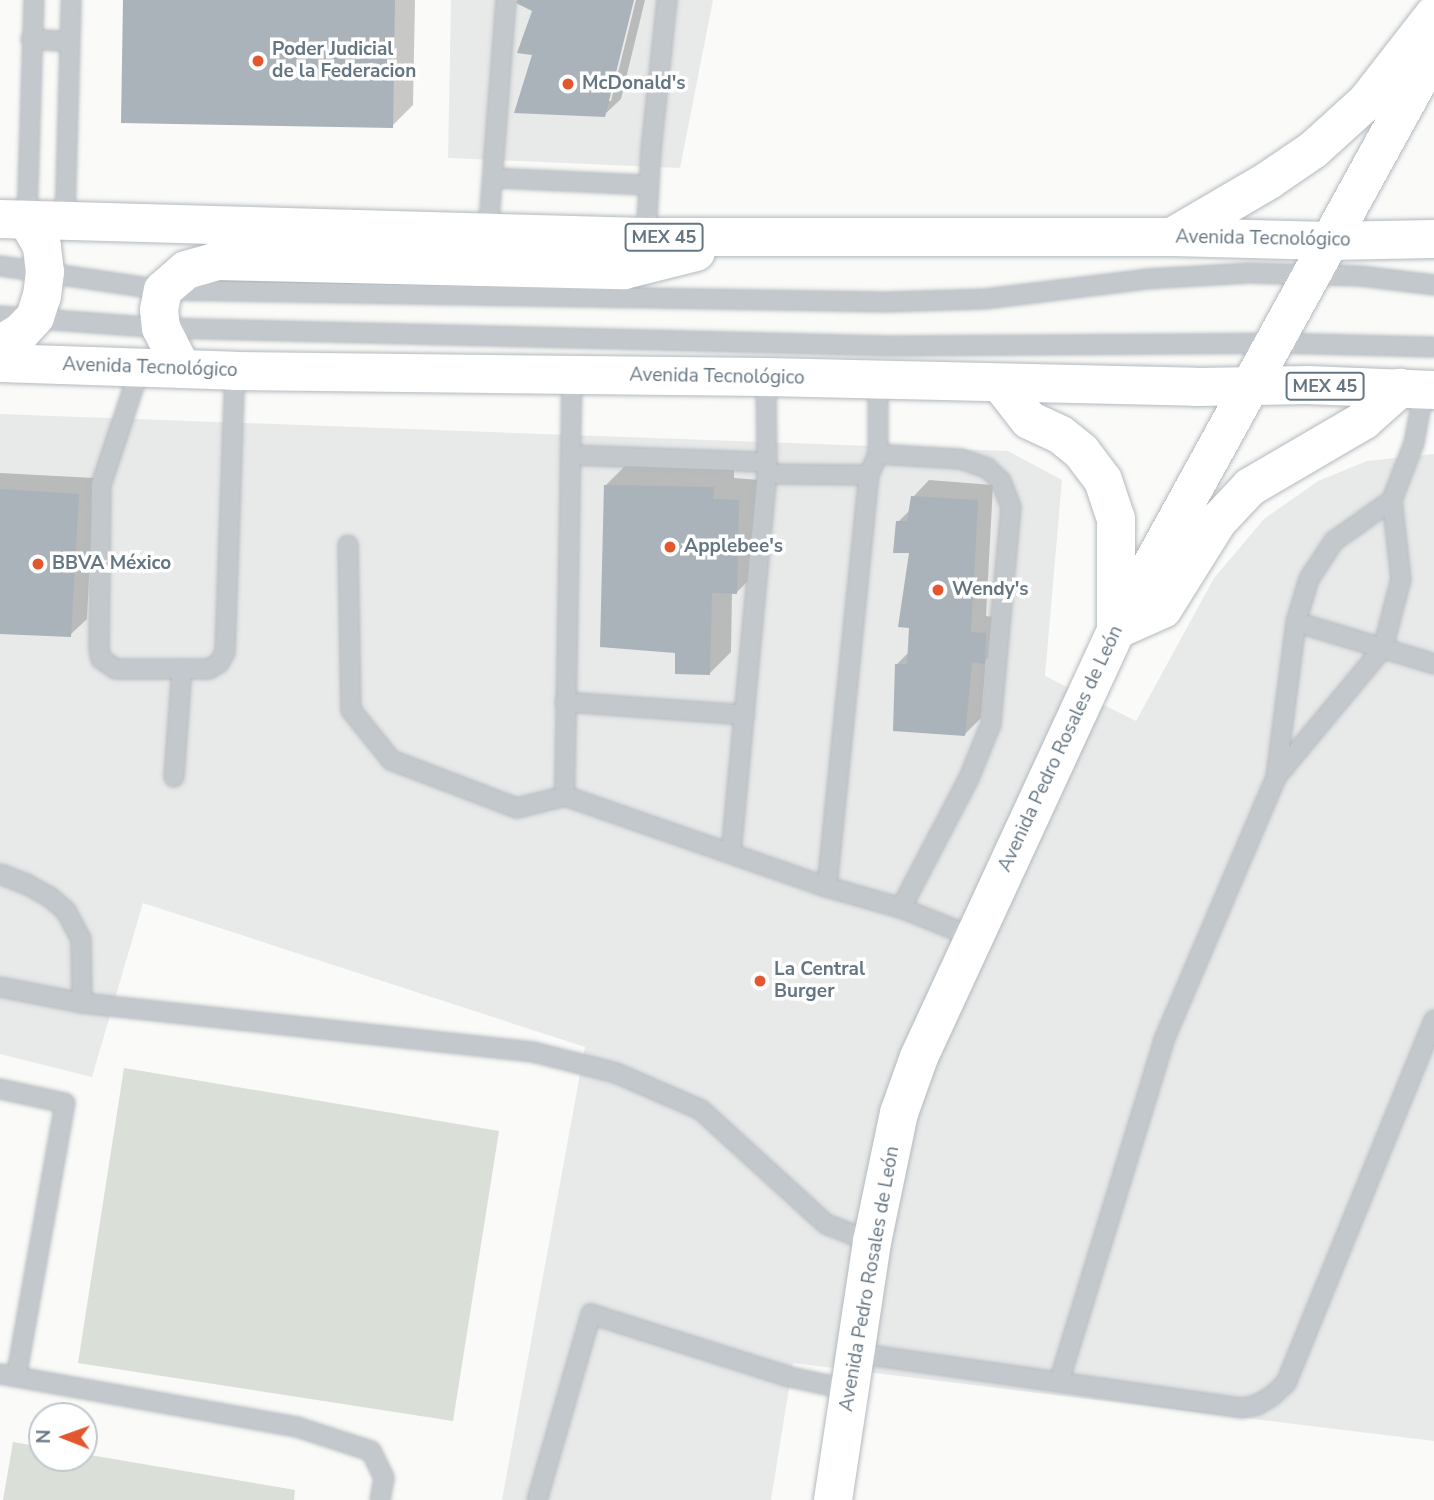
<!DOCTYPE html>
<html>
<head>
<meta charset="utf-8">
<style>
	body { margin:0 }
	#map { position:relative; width:1434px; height:1500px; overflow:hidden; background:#fafaf8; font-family:"Nunito Sans",sans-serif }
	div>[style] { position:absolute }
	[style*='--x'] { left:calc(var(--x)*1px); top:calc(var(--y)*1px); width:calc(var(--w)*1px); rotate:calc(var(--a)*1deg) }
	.built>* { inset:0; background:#e8e9e9 }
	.green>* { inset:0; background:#dadfd7 }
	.shadow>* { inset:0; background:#0003 }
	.building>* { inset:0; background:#aab3b9 }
	.roads { filter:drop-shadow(0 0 2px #b3babf) drop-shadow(0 0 2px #b3babf) }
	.service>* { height:18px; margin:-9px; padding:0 9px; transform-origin:9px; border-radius:9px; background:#c3c8cc }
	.secondary>* { height:38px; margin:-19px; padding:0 19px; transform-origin:19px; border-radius:19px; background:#fff }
	.primary>* { height:38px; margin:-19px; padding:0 19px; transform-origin:19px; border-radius:19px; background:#fff }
	.dots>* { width:19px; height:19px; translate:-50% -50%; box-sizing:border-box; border:4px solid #fff; border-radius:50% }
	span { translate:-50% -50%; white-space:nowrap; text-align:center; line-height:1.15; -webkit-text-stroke:7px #fff; paint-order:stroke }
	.shield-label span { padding:2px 5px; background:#fff; border:2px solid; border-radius:5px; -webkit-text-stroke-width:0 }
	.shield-label { font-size:18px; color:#657683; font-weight:700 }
	.poi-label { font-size:19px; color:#657683; font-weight:700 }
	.left { translate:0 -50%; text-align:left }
	.street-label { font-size:19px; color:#657683 }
	.north { position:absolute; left:28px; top:1402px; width:70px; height:70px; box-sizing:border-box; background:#fff; border:2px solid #c1c8cd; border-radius:50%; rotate:271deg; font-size:19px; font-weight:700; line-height:28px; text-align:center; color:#657683 }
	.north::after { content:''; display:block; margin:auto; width:24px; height:32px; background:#e4572e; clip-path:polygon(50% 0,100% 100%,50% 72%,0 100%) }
</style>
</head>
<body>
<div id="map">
	<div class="built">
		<i style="clip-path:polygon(451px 0,713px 0,680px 168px,448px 158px)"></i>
		<i style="clip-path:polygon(0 414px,1008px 451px,1062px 480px,1045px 676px,1136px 721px,1214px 578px,1264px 519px,1318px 481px,1367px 461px,1434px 454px,1434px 1441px,793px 1363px,771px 1500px,502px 1500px,585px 1047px,143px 903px,92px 1077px,0 1054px)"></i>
	</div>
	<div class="green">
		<i style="clip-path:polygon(124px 1068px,499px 1131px,453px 1421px,78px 1363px)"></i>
		<i style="clip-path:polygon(13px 1442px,42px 1447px,42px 1458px,84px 1458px,84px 1454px,295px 1490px,294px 1500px,3px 1500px)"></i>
	</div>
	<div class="shadow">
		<i style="clip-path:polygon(125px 0,415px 0,413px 105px,392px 126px)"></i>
		<i style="clip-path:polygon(519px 0,632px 0,607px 101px,611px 101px,636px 0,645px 0,621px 99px,604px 115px,534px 54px,534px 10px)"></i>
		<i style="clip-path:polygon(626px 465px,734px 467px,734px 478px,759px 480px,758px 571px,737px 592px,732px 592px,731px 652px,710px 673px,677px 651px,605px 486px)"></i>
		<i style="clip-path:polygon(0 473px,94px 478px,87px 619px,70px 635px,0 632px)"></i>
		<i style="clip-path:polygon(929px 480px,993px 485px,986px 616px,1001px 618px,1001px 646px,986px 660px,981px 718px,965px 734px,897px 664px,909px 652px,911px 552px,898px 522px,911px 509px,913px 497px)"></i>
	</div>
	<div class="building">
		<i style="clip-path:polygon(123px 0,395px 0,393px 128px,121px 123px)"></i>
		<i style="clip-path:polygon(517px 0,634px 0,605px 117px,514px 113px,532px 55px,517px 53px,532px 11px,516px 3px)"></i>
		<i style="clip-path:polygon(604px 485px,714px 487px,713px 499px,739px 500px,737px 594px,712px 593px,710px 675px,675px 674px,675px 653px,600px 647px)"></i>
		<i style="clip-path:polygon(0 489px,79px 494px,71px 637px,0 634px)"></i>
		<i style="clip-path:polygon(911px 496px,978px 500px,971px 632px,986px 633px,985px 664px,972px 662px,965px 736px,893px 731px,895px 664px,907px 664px,909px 628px,898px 627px,909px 553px,893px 553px,896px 521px,907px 521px)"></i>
	</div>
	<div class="roads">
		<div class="service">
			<i style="--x:31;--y:39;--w:39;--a:4"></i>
			<i style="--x:493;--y:178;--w:156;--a:2.6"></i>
			<i style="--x:27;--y:220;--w:220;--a:-88.2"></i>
			<i style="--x:65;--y:221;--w:221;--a:-88.4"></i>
			<i style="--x:488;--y:234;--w:235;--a:-85.6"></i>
			<i style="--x:646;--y:237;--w:87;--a:-86.7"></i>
			<i style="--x:651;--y:150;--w:151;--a:-83.9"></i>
			<i style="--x:0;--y:266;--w:165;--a:8.4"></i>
			<i style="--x:163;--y:290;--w:723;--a:0.95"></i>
			<i style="--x:886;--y:302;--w:99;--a:-1.7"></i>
			<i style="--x:985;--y:299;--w:163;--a:-7"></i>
			<i style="--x:1147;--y:279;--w:102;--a:-3.4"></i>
			<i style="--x:1249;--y:273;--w:111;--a:1.5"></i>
			<i style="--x:1360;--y:276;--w:75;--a:6.9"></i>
			<i style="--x:0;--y:316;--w:161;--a:4.3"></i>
			<i style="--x:161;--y:328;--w:729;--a:1.41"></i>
			<i style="--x:890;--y:346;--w:384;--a:-0.4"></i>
			<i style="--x:1274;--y:343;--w:160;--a:1.4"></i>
			<i style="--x:140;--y:368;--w:123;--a:108.4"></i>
			<i style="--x:101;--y:485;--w:163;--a:90.7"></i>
			<i style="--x:99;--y:648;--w:11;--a:80"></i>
			<i style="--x:101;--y:659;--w:18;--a:34"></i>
			<i style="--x:116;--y:669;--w:93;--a:0"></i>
			<i style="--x:209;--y:669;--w:12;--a:-31"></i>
			<i style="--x:219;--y:663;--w:13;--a:-61"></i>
			<i style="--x:225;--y:652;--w:281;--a:-88"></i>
			<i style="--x:572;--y:374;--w:422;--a:91"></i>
			<i style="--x:565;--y:796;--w:277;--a:19.2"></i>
			<i style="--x:827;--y:887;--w:77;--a:15.8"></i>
			<i style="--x:901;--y:908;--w:78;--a:21.9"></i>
			<i style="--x:878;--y:454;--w:83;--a:3.4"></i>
			<i style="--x:961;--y:459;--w:28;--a:19"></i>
			<i style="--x:987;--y:468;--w:19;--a:43"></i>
			<i style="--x:1001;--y:481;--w:28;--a:69"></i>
			<i style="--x:1011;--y:507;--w:218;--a:95.3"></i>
			<i style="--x:991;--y:724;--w:58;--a:112.2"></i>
			<i style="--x:969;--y:778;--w:147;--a:117.6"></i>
			<i style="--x:571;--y:455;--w:195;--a:2.1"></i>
			<i style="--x:767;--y:474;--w:102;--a:0.6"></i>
			<i style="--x:348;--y:545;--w:165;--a:89"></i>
			<i style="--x:351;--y:710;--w:64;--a:51.3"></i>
			<i style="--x:391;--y:760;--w:135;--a:20.9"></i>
			<i style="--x:517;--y:808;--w:49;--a:-14"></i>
			<i style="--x:1296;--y:622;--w:45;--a:-73.2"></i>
			<i style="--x:1309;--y:579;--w:45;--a:-56.7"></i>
			<i style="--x:1334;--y:541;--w:71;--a:-35.3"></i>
			<i style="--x:565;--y:702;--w:180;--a:4.1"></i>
			<i style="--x:174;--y:777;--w:108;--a:-85.8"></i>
			<i style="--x:1276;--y:777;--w:168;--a:-50.3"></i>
			<i style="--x:1383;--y:648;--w:71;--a:-75.4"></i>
			<i style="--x:1401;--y:579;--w:80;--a:-96.5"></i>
			<i style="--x:1392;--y:500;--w:61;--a:-68.9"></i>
			<i style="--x:1414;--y:443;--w:55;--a:-79.5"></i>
			<i style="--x:731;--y:853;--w:381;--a:-84.6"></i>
			<i style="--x:767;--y:474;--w:97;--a:-90.6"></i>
			<i style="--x:0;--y:874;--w:30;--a:21"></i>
			<i style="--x:28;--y:885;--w:26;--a:29"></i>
			<i style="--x:51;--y:898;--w:20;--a:41"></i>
			<i style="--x:66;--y:911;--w:32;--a:62"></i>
			<i style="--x:81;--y:939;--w:64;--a:89.1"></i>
			<i style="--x:827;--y:887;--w:414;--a:-84.2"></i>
			<i style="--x:869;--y:475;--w:23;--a:-67"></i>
			<i style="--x:878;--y:454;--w:74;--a:-90"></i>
			<i style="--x:0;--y:987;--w:84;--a:11"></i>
			<i style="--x:82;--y:1003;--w:454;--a:6.2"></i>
			<i style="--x:533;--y:1052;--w:86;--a:14.2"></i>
			<i style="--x:616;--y:1073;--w:93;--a:23.5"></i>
			<i style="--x:701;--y:1110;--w:169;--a:42.4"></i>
			<i style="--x:826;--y:1224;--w:49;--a:21.4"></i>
			<i style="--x:0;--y:1089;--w:66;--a:12.2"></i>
			<i style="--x:65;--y:1103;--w:278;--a:100.1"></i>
			<i style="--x:855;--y:1353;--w:391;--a:8.1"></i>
			<i style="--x:1242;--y:1408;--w:15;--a:-11"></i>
			<i style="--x:1257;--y:1405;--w:17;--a:-31"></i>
			<i style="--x:1272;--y:1396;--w:19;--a:-43"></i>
			<i style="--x:1286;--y:1383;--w:392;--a:-67.8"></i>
			<i style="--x:0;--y:1374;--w:302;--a:10.1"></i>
			<i style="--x:297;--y:1427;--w:78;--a:18"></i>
			<i style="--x:371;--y:1451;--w:30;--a:64"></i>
			<i style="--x:384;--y:1478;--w:22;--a:100"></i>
			<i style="--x:1059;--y:1382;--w:358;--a:-72.9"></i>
			<i style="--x:1164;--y:1040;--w:286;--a:-66.9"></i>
			<i style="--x:1276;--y:777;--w:156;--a:-82.6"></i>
			<i style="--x:1296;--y:622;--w:144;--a:16.9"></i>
			<i style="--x:537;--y:1500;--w:194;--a:-73.8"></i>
			<i style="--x:591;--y:1314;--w:209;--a:17.6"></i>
			<i style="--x:790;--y:1377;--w:61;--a:12.2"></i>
		</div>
		<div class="secondary">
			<i style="--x:833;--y:1500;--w:261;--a:-81.4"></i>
			<i style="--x:872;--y:1242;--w:132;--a:-78.2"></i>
			<i style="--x:899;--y:1113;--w:59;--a:-70.3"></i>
			<i style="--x:919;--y:1057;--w:470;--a:-65.2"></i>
			<i style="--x:1116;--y:630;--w:660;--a:-61.18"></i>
		</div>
		<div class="primary">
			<i style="--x:0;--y:219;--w:646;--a:1.6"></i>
			<i style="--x:646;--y:237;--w:526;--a:0"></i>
			<i style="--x:1172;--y:237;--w:157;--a:1.5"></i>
			<i style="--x:1329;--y:241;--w:105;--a:-1.1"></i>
			<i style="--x:1172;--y:237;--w:113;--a:-30.4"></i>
			<i style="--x:1269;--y:180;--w:53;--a:-34.3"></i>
			<i style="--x:1313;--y:150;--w:73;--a:-42.2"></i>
			<i style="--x:1367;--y:101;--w:109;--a:-52.1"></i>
			<i style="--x:0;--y:345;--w:26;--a:-32"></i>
			<i style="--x:22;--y:331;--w:19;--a:-47"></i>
			<i style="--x:35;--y:317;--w:22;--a:-72"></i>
			<i style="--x:42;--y:296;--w:24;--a:-83"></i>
			<i style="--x:45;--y:272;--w:26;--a:-97"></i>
			<i style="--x:42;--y:246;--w:30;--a:-120"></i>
			<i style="--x:0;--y:363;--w:235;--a:1.9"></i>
			<i style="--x:235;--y:371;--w:531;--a:0.65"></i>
			<i style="--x:766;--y:377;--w:430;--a:1.3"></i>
			<i style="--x:1196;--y:387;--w:111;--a:-1"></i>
			<i style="--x:1307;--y:385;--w:127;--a:2.3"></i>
			<i style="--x:182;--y:369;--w:46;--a:-117.1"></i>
			<i style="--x:161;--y:328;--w:18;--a:-96"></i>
			<i style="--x:159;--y:310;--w:20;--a:-79"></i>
			<i style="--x:163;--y:290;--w:30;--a:-41"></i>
			<i style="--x:186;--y:270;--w:32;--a:-16"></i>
			<i style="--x:217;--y:261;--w:407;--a:1.3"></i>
			<i style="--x:624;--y:270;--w:74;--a:-14"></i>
			<i style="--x:1000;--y:383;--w:47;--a:51.9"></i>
			<i style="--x:1029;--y:420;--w:35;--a:25"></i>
			<i style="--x:1061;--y:435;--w:26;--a:39"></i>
			<i style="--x:1081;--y:451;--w:36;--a:53"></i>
			<i style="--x:1103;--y:480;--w:41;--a:71.6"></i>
			<i style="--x:1116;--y:519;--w:111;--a:90"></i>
			<i style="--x:1116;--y:630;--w:51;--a:-24.1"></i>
			<i style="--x:1163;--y:609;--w:104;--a:-58"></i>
			<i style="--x:1218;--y:521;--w:47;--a:-46.7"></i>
			<i style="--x:1250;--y:487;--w:131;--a:-30.3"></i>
			<i style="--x:1363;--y:421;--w:50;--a:-41.7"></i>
		</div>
	</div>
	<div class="dots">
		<i style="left:258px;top:61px;background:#e4572e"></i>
		<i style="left:568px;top:84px;background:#e4572e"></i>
		<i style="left:670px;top:547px;background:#e4572e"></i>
		<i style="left:38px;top:564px;background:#e4572e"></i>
		<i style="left:938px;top:590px;background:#e4572e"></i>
		<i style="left:760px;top:981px;background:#e4572e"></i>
	</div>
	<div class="shield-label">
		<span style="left:664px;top:237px">MEX 45</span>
		<span style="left:1325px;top:386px">MEX 45</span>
	</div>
	<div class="poi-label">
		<span class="left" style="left:272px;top:61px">Poder Judicial<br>de la Federacion</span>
		<span class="left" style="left:582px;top:84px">McDonald's</span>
		<span class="left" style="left:684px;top:547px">Applebee's</span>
		<span class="left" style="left:52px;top:564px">BBVA México</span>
		<span class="left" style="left:952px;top:590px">Wendy's</span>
		<span class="left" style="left:774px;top:981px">La Central<br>Burger</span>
	</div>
	<div class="street-label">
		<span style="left:1263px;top:239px;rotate:1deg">Avenida Tecnológico</span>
		<span style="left:150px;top:368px;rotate:2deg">Avenida Tecnológico</span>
		<span style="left:717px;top:377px;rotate:1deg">Avenida Tecnológico</span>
		<span style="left:1061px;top:749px;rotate:-65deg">Avenida Pedro Rosales de León</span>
		<span style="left:870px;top:1279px;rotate:-80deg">Avenida Pedro Rosales de León</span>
	</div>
	<div class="north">N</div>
</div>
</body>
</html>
